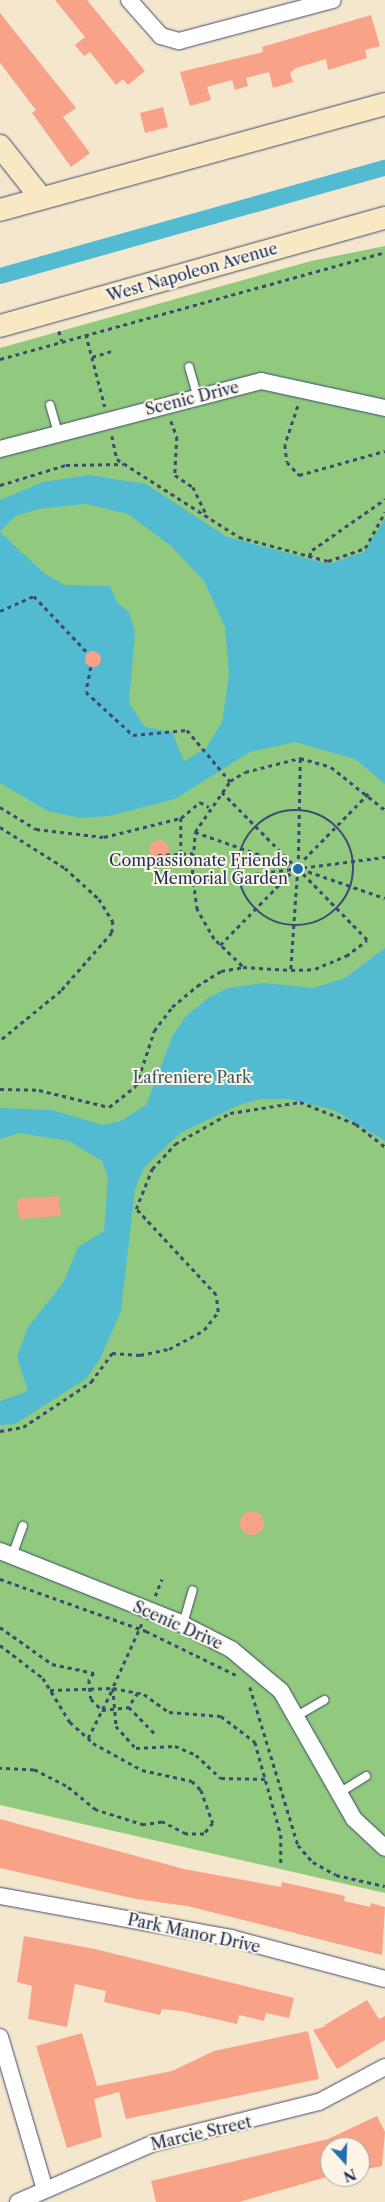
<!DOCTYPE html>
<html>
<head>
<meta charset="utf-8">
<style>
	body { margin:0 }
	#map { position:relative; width:385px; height:2202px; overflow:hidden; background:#f5e7cd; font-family:"Libre Caslon Text",serif }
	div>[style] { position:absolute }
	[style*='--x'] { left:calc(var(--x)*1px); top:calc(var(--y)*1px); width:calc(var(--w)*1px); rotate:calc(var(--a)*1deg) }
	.green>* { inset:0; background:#91ca7e }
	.water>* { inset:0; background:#53bbd1 }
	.canal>* { height:16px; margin:-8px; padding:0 8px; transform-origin:8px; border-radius:8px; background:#53bbd1 }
	.building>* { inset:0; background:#f8a288 }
	.round { border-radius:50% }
	.path>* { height:2.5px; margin-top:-1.25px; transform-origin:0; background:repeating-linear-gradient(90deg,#3c4b6f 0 4px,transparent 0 8px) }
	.path>.ring { margin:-1.25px; padding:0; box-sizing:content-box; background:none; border:2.5px solid #3c4b6f; border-radius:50% }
	.roads { filter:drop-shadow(0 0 1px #3c4b6f) drop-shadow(0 0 1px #3c4b6f) }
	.lane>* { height:8px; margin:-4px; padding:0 4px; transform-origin:4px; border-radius:4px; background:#fff }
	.street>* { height:16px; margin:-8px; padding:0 8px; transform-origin:8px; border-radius:8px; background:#fff }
	.secondary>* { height:22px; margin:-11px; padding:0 11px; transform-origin:11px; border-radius:11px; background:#f8e8c3 }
	.dots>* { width:14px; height:14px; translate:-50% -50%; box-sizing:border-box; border:2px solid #fcf5e5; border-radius:50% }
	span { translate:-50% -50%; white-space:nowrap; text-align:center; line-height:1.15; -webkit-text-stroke:4px #fcf5e5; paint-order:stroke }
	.street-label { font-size:16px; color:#1b2f5e }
	.poi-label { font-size:16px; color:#1b2f5e }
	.right { translate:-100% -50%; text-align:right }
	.park-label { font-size:16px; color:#385666 }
	.north { position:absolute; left:320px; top:2137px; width:50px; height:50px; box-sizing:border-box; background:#fcf5e5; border:1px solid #a2a6af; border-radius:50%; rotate:160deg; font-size:14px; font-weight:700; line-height:20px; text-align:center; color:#1b2f5e }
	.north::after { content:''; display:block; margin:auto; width:18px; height:22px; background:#1f6fb2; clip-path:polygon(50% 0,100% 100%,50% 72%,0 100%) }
</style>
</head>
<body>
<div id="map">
	<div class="green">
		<i style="clip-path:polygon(385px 246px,385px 1893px,0 1805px,0 348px,311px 261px)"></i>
	</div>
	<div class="water">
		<i style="clip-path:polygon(89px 475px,146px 484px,227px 537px,329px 564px,364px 552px,385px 519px,385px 784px,355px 759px,295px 742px,250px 752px,175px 799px,109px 816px,80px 818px,48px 811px,0 783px,0 532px,45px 574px,65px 585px,110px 586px,117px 602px,129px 612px,135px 633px,129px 703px,145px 727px,172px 732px,184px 761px,206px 748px,222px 722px,229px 675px,225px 627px,204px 581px,171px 546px,128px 514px,86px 504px,38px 509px,16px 516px,0 531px,0 500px,43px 482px)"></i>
		<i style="clip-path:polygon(385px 948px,385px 1141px,334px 1110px,289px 1099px,261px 1099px,239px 1105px,180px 1133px,144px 1168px,135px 1189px,121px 1311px,101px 1357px,87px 1378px,15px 1424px,0 1425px,0 1401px,28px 1391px,17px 1357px,28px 1327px,63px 1283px,78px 1247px,104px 1231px,108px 1177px,102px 1161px,69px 1141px,19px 1133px,0 1139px,0 1108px,53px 1110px,102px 1125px,121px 1121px,146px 1105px,172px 1037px,185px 1017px,208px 998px,228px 988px,263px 983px,313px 988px,345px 978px)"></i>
	</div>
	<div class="canal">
		<i style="--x:0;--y:276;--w:400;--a:-15.7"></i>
	</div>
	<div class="building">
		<i style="clip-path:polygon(55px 0,87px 0,145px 71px,128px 85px,123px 79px,116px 85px,90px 52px,84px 56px,75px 45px,85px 37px)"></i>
		<i style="clip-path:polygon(0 13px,76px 108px,63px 117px,90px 153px,71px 167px,32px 113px,36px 110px,0 63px)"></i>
		<i style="clip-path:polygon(371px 15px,380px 46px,365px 50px,367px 58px,328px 70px,326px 59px,296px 68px,290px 73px,293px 82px,273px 88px,269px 72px,246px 78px,248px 86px,235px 90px,232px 80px,207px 87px,211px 100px,190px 106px,180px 72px,263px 52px,262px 47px)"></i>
		<i style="clip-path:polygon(163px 107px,168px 127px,145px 133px,140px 113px)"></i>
		<i class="round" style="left:85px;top:651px;width:16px;height:16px"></i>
		<i class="round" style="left:149px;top:840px;width:20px;height:20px"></i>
		<i style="clip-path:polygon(59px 1196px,61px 1216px,19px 1219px,17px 1199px)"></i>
		<i class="round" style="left:240px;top:1511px;width:24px;height:24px"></i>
		<i style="clip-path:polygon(0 1819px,184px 1869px,281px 1887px,282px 1882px,345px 1896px,344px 1901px,370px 1907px,371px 1903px,385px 1907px,382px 1955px,187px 1906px,136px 1899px,0 1868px)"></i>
		<i style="clip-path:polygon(24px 1936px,95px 1949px,294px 1998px,289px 2018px,266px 2013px,264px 2021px,239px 2015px,237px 2024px,181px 2011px,162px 2009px,160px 2015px,104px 2002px,106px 1991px,75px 1984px,67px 2027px,28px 2019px,32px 1986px,17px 1982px)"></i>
		<i style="clip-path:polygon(367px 2000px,379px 2019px,385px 2016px,385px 2040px,337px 2069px,313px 2030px,327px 2026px,323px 2026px)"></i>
		<i style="clip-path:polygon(308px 2031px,319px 2079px,126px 2119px,119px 2092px,94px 2099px,102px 2137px,67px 2148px,36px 2046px,82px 2033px,97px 2086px,172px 2071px,214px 2051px)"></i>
		<i style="clip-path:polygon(377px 2116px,385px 2132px,382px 2166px,366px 2169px,360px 2147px,330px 2147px,330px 2176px,239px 2202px,156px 2202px,151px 2181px,328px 2139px)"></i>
	</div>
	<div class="path">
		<i style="--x:59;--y:331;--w:10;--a:73"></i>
		<i style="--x:86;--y:334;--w:75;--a:75.4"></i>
		<i style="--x:92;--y:357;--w:21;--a:-17"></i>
		<i style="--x:0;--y:359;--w:400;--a:-15.5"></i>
		<i style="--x:298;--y:406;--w:41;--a:108.4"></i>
		<i style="--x:285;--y:445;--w:17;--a:83"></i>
		<i style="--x:287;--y:462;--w:18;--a:47"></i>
		<i style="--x:299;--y:475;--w:89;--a:-15.6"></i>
		<i style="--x:171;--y:421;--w:17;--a:69"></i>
		<i style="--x:177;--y:437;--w:38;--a:93"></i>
		<i style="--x:175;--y:475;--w:22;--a:34"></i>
		<i style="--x:193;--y:487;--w:28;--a:64"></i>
		<i style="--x:112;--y:436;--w:24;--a:78"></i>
		<i style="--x:117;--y:459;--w:145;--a:32.6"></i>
		<i style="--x:239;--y:537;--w:92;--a:15.1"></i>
		<i style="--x:328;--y:561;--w:39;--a:-19"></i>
		<i style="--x:365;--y:548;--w:41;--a:-60.9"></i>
		<i style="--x:0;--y:485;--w:69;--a:-16.9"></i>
		<i style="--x:66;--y:465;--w:57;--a:-1"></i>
		<i style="--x:309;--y:556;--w:7;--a:-63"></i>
		<i style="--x:312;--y:550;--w:89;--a:-34.9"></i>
		<i style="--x:0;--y:611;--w:37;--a:-24"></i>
		<i style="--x:34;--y:596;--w:77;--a:46.6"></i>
		<i style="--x:91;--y:667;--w:25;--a:101"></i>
		<i style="--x:86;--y:692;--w:64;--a:42.5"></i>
		<i style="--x:133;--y:735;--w:54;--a:-5.3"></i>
		<i style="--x:187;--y:730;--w:67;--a:49.9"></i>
		<i style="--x:222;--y:792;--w:107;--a:45.4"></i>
		<i style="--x:0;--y:807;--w:42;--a:31.4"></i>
		<i style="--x:36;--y:829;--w:68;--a:6.7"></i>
		<i style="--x:104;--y:837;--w:79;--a:-13.9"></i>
		<i style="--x:181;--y:818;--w:25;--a:-40"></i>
		<i style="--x:200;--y:802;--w:10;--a:29"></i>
		<i class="ring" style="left:238px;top:810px;width:113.5px;height:113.5px"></i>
		<i style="--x:181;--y:818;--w:36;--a:90"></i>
		<i style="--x:0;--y:827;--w:77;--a:32.2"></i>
		<i style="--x:65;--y:868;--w:46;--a:42.4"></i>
		<i style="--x:99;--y:899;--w:26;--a:58"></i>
		<i style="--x:113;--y:921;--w:12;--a:95"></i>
		<i style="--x:112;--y:933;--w:77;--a:131.3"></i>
		<i style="--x:61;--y:991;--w:79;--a:140.7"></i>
		<i style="--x:195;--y:832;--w:201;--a:19.2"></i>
		<i style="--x:158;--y:855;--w:35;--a:-3"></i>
		<i style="--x:298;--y:867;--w:109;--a:-88.9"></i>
		<i style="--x:300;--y:758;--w:32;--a:16"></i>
		<i style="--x:331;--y:767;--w:69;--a:38.5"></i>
		<i style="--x:192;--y:882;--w:195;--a:-7.4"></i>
		<i style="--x:220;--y:945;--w:213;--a:-45.6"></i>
		<i style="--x:242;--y:966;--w:39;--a:-136"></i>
		<i style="--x:214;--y:939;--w:34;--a:-120"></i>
		<i style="--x:197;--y:910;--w:36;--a:-98"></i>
		<i style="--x:192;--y:874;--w:42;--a:-85.9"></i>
		<i style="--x:195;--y:832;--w:62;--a:-55.5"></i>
		<i style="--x:230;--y:781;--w:17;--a:-31"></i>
		<i style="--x:245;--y:772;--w:57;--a:-14.3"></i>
		<i style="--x:0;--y:1089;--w:39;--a:1"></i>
		<i style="--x:39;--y:1090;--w:72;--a:13.7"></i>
		<i style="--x:109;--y:1107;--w:34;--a:-38"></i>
		<i style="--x:136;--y:1086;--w:58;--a:-71.9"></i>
		<i style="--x:154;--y:1031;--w:30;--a:-53"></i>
		<i style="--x:172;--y:1007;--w:33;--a:-40"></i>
		<i style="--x:197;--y:986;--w:28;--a:-32"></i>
		<i style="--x:221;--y:971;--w:22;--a:-10"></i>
		<i style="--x:243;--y:967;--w:48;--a:3.6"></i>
		<i style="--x:291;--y:970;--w:24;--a:-2"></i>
		<i style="--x:315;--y:969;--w:34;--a:-23"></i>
		<i style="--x:346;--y:956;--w:26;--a:-37"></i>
		<i style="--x:367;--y:940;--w:99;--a:-134.2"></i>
		<i style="--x:298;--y:869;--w:101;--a:94"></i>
		<i style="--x:0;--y:1431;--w:23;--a:-10"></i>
		<i style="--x:23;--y:1427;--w:82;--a:-33.5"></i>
		<i style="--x:91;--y:1382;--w:36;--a:-54"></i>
		<i style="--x:112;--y:1353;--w:28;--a:4"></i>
		<i style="--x:140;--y:1355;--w:30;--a:-12"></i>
		<i style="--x:169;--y:1349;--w:40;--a:-28"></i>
		<i style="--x:204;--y:1330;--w:23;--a:-52"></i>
		<i style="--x:218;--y:1312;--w:17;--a:-97"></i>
		<i style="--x:216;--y:1295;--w:117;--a:-132.9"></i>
		<i style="--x:136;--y:1209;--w:43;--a:-68.2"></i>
		<i style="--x:152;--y:1169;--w:34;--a:-47"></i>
		<i style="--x:175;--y:1144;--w:63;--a:-29.4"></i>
		<i style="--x:230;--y:1113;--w:71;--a:-8.9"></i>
		<i style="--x:300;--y:1102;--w:60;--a:21.4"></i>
		<i style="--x:356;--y:1124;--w:37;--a:38"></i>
		<i style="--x:0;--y:1579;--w:155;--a:19.6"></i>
		<i style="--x:146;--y:1631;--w:100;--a:26.1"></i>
		<i style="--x:155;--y:1596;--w:18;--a:-68"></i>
		<i style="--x:142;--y:1624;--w:70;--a:114.4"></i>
		<i style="--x:113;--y:1688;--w:32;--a:11"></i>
		<i style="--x:144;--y:1694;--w:31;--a:36"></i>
		<i style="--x:169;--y:1712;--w:52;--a:4.4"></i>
		<i style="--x:221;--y:1716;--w:43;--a:37.4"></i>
		<i style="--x:255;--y:1742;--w:97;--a:74.4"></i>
		<i style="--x:281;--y:1835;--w:29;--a:90"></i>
		<i style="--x:0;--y:1627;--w:64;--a:35.4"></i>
		<i style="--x:52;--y:1664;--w:43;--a:12.1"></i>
		<i style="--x:94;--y:1673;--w:9;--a:126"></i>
		<i style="--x:89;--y:1680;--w:19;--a:84"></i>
		<i style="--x:91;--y:1699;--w:16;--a:45"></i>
		<i style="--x:102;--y:1710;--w:27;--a:-6"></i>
		<i style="--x:0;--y:1645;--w:54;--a:37.5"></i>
		<i style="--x:43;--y:1678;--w:52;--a:58.5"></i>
		<i style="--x:70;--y:1722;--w:31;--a:42"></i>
		<i style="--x:93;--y:1743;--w:56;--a:28.9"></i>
		<i style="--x:142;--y:1770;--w:51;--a:12.4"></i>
		<i style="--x:192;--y:1781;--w:13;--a:45"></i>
		<i style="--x:201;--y:1790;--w:35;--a:70"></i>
		<i style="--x:213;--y:1823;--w:14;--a:129"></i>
		<i style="--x:204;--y:1834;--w:18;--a:180"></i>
		<i style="--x:186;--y:1834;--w:27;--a:-153"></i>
		<i style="--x:162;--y:1822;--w:18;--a:171"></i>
		<i style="--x:144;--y:1825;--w:50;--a:-162.6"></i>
		<i style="--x:96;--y:1810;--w:38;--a:-141"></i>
		<i style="--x:66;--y:1786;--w:36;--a:-153"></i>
		<i style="--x:34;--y:1770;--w:34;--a:-177"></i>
		<i style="--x:250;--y:1687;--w:165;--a:73.1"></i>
		<i style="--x:298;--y:1845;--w:23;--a:49"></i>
		<i style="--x:313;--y:1862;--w:26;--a:29"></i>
		<i style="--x:336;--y:1875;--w:50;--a:12.7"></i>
		<i style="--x:50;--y:1690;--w:63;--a:-1.8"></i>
		<i style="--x:138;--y:1693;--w:17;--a:123"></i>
		<i style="--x:129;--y:1707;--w:37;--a:46"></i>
		<i style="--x:88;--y:1738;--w:56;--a:-63.4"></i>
		<i style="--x:113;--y:1688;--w:38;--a:85"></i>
		<i style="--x:116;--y:1726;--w:30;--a:48"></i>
		<i style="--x:136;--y:1748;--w:39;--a:-3"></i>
		<i style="--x:175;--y:1746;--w:23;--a:23"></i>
		<i style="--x:196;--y:1755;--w:34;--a:43"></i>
		<i style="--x:221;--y:1778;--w:46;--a:1.2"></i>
	</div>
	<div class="roads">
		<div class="lane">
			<i style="--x:189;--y:367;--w:29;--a:74"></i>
			<i style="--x:50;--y:405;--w:29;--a:74"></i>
			<i style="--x:12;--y:1556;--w:32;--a:-70"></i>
			<i style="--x:183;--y:1624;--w:35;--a:-74"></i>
			<i style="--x:295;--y:1717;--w:34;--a:-30"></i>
			<i style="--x:339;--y:1793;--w:32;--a:-32"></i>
		</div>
		<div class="street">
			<i style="--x:129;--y:0;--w:48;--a:48.4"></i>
			<i style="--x:161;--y:36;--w:19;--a:16"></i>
			<i style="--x:179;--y:41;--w:159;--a:-14.9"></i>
			<i style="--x:0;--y:449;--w:270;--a:-14.6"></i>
			<i style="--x:261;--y:381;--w:127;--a:12.3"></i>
			<i style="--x:0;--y:1551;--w:192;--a:21.7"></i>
			<i style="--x:178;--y:1622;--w:59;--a:27"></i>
			<i style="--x:231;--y:1649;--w:65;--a:40"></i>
			<i style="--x:281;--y:1691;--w:147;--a:60.3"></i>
			<i style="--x:354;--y:1819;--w:42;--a:43.1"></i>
			<i style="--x:0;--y:1896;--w:235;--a:10.3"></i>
			<i style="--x:231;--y:1938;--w:159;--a:14.9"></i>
			<i style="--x:0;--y:2037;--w:159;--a:73.6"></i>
			<i style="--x:18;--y:2202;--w:148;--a:-23.5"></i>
			<i style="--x:154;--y:2143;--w:170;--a:-14"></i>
			<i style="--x:319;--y:2102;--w:75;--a:-27.9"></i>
		</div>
		<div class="secondary">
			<i style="--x:0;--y:146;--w:66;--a:51.7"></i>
			<i style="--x:0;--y:210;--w:399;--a:-15.4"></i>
			<i style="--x:0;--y:326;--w:400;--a:-15.7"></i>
		</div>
	</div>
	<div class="dots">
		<i style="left:298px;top:869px;background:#1f6fb2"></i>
	</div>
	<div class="street-label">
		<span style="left:192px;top:272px;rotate:-16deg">West Napoleon Avenue</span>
		<span style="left:192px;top:398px;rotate:-14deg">Scenic Drive</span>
		<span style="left:178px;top:1625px;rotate:24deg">Scenic Drive</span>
		<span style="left:194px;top:1933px;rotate:12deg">Park Manor Drive</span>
		<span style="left:201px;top:2133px;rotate:-13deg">Marcie Street</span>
	</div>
	<div class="poi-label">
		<span class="right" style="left:288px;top:869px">Compassionate Friends<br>Memorial Garden</span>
	</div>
	<div class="park-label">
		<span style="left:192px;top:1077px">Lafreniere Park</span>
	</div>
	<div class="north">N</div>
</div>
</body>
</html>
